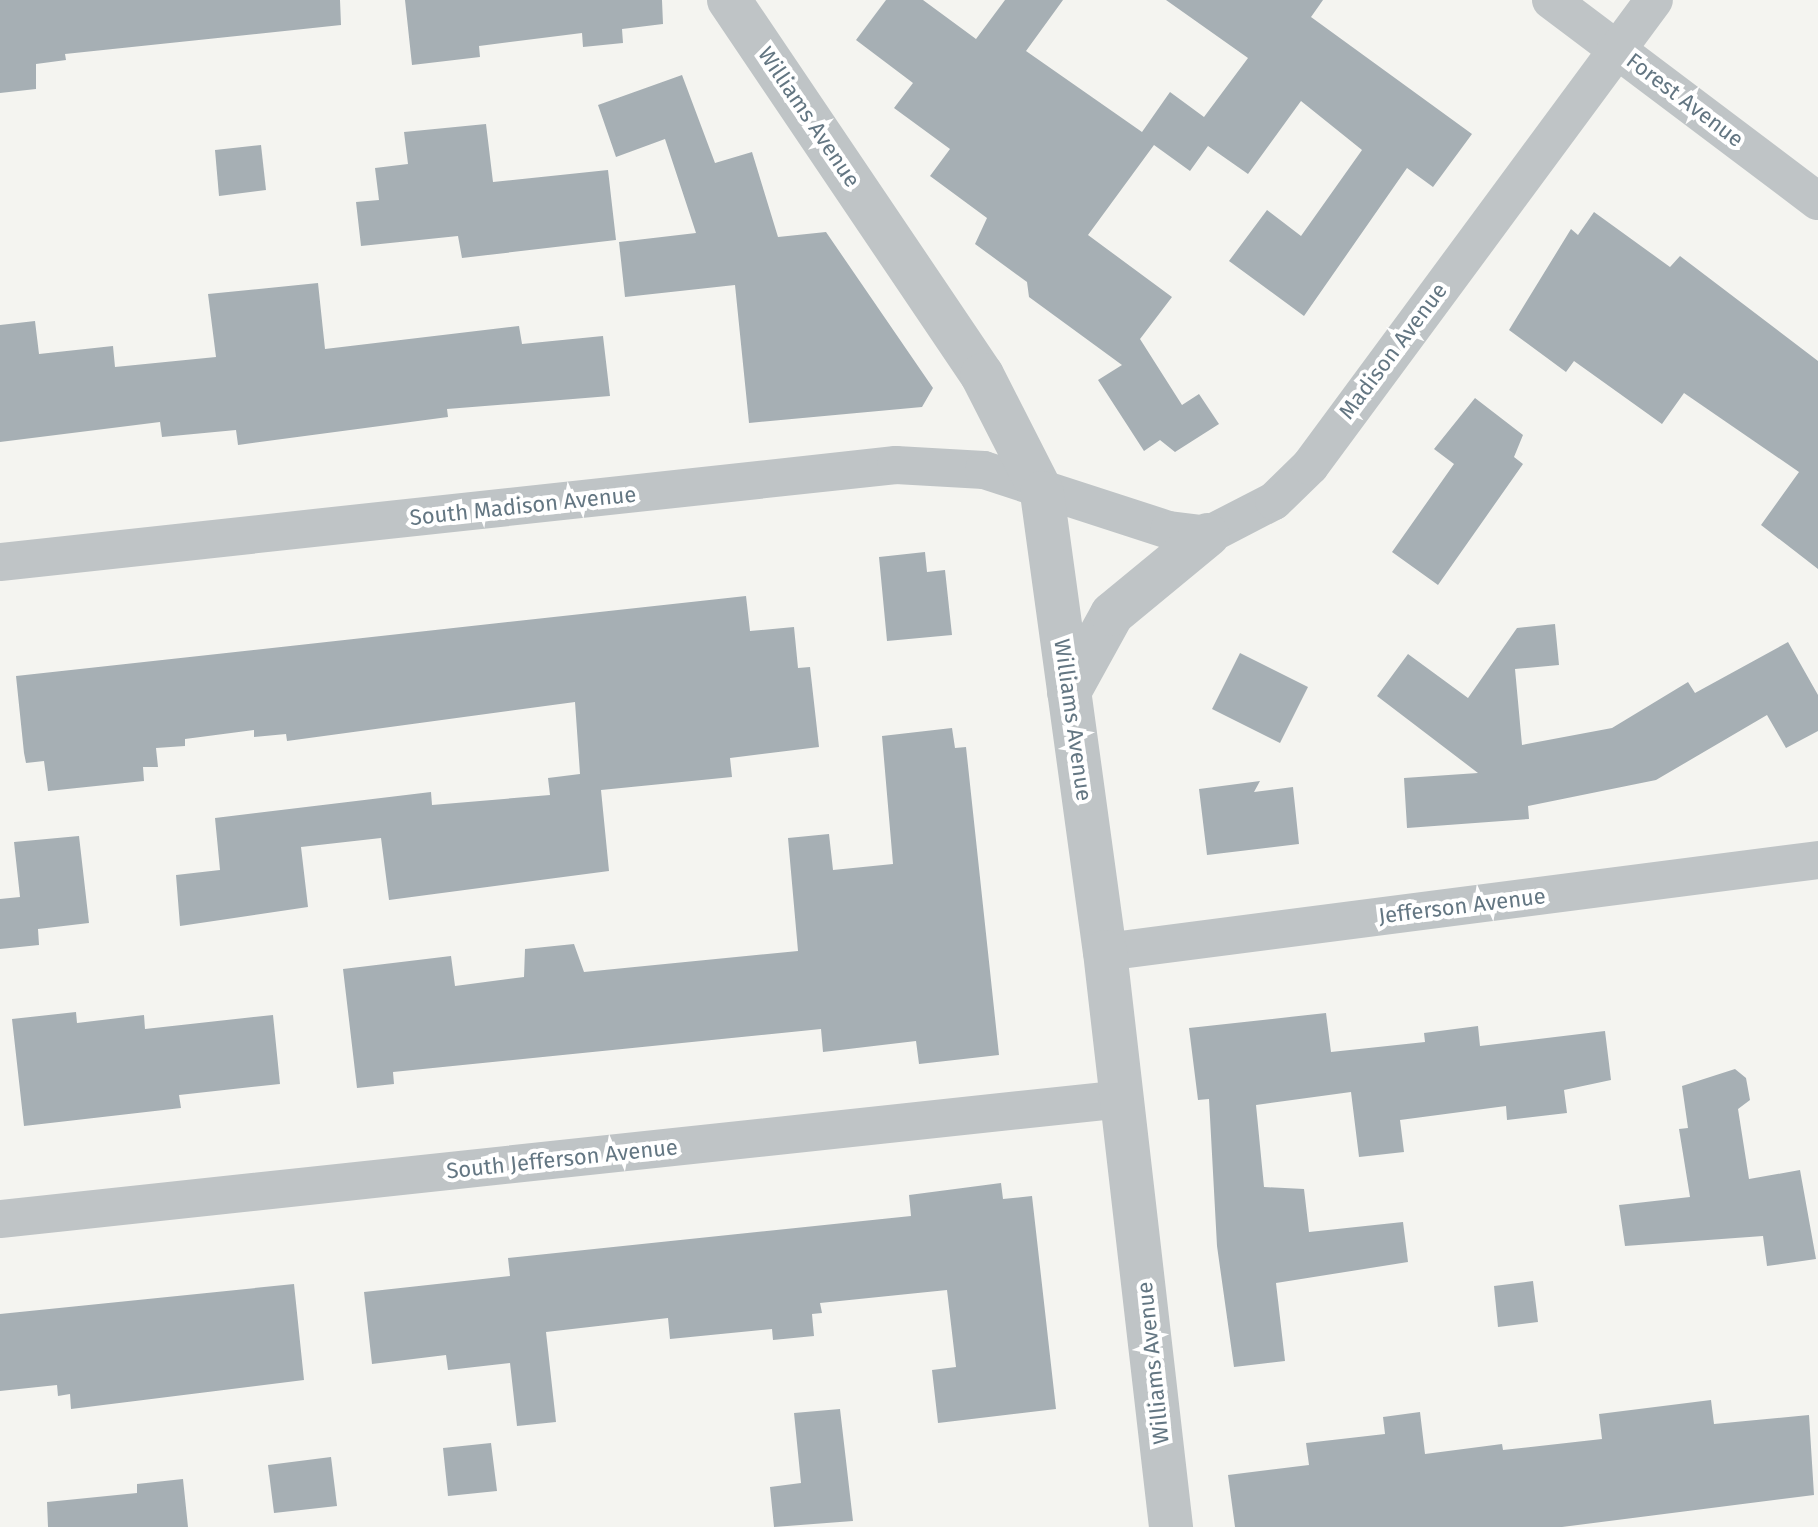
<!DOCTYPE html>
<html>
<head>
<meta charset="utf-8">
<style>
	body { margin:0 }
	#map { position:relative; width:1818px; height:1527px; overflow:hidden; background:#f4f4f0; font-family:"Fira Sans",sans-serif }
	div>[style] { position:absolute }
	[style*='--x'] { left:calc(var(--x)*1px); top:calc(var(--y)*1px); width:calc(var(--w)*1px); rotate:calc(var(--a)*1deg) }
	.building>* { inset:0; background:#a6afb4 }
	.minor>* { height:38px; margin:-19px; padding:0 19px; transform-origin:19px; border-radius:19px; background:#bfc4c6 }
	.tertiary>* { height:44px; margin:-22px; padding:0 22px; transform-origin:22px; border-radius:22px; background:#bfc4c6 }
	span { translate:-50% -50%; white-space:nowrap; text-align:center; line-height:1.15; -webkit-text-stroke:8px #fff; paint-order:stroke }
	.street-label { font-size:22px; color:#637682 }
</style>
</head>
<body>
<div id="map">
	<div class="building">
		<i style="clip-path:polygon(0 0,340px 0,341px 25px,65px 54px,66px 60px,36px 64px,36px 89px,0 93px)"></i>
		<i style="clip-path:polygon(405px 0,662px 0,663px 24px,622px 29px,623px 43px,583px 47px,582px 33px,479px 46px,480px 57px,412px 65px)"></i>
		<i style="clip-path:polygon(886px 0,923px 0,976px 39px,1005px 0,1063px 0,1026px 51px,1142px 132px,1170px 92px,1204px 117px,1248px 58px,1166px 0,1323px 0,1311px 17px,1472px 134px,1433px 187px,1407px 168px,1304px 316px,1229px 261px,1267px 210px,1301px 236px,1362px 150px,1301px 101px,1248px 174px,1208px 146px,1190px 171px,1154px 145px,1088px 235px,1172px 297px,1140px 339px,1182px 405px,1199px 394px,1219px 424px,1175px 452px,1160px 440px,1144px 451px,1098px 380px,1122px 365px,1029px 297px,1027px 282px,975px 244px,987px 218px,930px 176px,950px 149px,894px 108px,913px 83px,856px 40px)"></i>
		<i style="clip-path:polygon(682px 75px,715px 163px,752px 152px,778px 237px,826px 232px,933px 388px,922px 407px,749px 423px,735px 285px,625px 297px,619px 242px,696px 233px,665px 139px,616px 157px,598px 105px)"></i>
		<i style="clip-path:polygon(486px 124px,493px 182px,608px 170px,616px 240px,462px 258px,458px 236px,361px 246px,356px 202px,379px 200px,375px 168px,408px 164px,404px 132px)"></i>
		<i style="clip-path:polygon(261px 145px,266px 190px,219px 196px,215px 150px)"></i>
		<i style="clip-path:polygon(1594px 212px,1670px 267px,1680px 256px,1818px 361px,1818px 569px,1761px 525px,1799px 472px,1684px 393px,1662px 424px,1574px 361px,1566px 372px,1509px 330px,1571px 229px,1578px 235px)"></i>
		<i style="clip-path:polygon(318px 283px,325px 349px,519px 326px,522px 344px,603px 336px,610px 396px,447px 409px,448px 417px,238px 445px,236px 430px,162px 437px,160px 422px,0 442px,0 325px,35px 321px,39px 354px,113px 346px,115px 367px,216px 357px,208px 294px)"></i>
		<i style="clip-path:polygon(1475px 398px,1523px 435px,1514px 457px,1523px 464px,1438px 585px,1392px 552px,1454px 464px,1434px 449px)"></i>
		<i style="clip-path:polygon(925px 552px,927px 572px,945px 570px,952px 635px,887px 641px,879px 557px)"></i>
		<i style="clip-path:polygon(746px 596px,750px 631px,794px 627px,798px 668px,810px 667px,819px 747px,730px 758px,732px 777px,601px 790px,609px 871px,389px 900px,381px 838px,301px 847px,308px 907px,180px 926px,176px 875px,220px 870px,215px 818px,431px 792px,432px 805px,550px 795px,548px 778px,580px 774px,575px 702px,287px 741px,286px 734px,254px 737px,254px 730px,185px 739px,185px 746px,156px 748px,158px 767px,143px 767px,144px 781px,48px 791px,44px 761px,26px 763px,24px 753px,16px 676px)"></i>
		<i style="clip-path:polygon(1555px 624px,1559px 665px,1515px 669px,1522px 745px,1612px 728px,1688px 682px,1695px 693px,1788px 642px,1818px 695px,1818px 731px,1786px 748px,1767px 715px,1656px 780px,1528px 806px,1529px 819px,1407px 828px,1404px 778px,1478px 773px,1377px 696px,1408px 654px,1468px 698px,1517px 628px)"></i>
		<i style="clip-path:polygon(1240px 653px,1308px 687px,1280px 743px,1212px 709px)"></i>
		<i style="clip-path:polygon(952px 728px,955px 748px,966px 747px,999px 1055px,919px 1064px,916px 1041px,823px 1052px,821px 1029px,393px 1072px,394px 1084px,357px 1088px,343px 969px,451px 956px,455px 986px,524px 977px,525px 949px,574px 944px,584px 972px,798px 951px,788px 838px,829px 834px,833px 870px,893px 864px,882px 736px)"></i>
		<i style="clip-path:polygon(1260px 781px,1254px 792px,1293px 787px,1299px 844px,1207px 855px,1199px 789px)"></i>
		<i style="clip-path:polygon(79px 836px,89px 923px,38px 929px,39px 945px,0 949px,0 899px,20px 897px,14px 842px)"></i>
		<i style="clip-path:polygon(76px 1012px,77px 1023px,144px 1015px,145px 1029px,273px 1015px,280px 1084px,179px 1095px,181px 1108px,24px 1126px,12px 1019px)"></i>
		<i style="clip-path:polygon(1326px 1013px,1331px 1052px,1425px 1042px,1424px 1033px,1478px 1026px,1480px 1046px,1605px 1031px,1611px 1080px,1564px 1090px,1567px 1113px,1507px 1120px,1506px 1106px,1400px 1120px,1404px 1152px,1359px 1157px,1351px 1092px,1256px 1105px,1264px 1187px,1304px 1189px,1309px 1232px,1403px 1222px,1408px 1262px,1276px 1283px,1285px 1361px,1234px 1367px,1217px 1246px,1209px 1099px,1198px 1100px,1189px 1028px)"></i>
		<i style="clip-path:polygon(1735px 1069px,1746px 1078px,1750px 1100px,1738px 1109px,1749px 1179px,1800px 1170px,1816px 1259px,1767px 1266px,1763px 1236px,1625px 1246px,1619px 1205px,1690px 1197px,1679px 1129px,1688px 1128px,1682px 1086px)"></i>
		<i style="clip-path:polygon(1001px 1183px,1003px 1199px,1032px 1196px,1056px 1409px,938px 1423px,932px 1370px,956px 1367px,947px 1290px,820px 1303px,822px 1313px,812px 1314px,814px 1336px,773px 1340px,772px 1329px,670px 1339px,668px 1318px,546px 1332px,556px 1422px,517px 1426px,510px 1363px,448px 1370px,446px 1355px,372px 1364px,364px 1292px,510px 1276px,508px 1258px,911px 1216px,909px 1195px)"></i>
		<i style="clip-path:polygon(1533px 1281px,1538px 1322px,1498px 1327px,1494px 1286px)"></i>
		<i style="clip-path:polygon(294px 1284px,304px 1380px,71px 1409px,70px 1394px,58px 1396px,57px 1385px,0 1391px,0 1314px)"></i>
		<i style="clip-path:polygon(1711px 1400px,1714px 1424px,1809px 1415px,1814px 1495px,1562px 1527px,1235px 1527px,1228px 1475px,1309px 1465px,1306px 1443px,1385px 1434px,1383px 1417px,1420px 1412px,1425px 1454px,1502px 1444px,1503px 1450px,1602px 1439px,1599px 1414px)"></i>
		<i style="clip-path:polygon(840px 1409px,853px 1521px,774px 1527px,770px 1487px,801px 1483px,794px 1413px)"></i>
		<i style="clip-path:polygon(491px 1443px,497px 1491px,448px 1496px,443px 1448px)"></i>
		<i style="clip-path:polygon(331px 1457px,337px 1506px,274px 1513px,268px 1465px)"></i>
		<i style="clip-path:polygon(183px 1479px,188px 1527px,48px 1527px,47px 1502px,137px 1493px,137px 1484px)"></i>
	</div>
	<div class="minor">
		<i style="--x:1551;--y:0;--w:334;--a:37"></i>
		<i style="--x:0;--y:562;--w:901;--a:-6.18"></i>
		<i style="--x:896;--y:465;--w:88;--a:3.3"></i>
		<i style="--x:984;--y:470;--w:194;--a:18"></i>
		<i style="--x:1169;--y:530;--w:39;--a:7"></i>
		<i style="--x:1208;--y:535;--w:74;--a:-27.3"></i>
		<i style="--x:1274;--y:501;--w:50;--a:-44.2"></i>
		<i style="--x:1310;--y:466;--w:579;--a:-53.57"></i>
		<i style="--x:1105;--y:952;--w:719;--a:-7.35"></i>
		<i style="--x:0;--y:1219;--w:1129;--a:-6.1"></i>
	</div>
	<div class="tertiary">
		<i style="--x:729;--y:0;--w:452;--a:56"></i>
		<i style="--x:982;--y:375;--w:132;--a:63"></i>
		<i style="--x:1042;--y:493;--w:463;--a:82.2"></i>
		<i style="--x:1105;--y:952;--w:579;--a:83.45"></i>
		<i style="--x:1069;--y:692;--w:89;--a:-61.1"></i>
		<i style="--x:1112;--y:614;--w:124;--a:-39.5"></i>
	</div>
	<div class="street-label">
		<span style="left:1685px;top:100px;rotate:37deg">Forest Avenue</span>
		<span style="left:809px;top:117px;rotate:56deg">Williams Avenue</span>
		<span style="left:1393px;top:351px;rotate:-53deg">Madison Avenue</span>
		<span style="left:523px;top:506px;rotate:-6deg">South Madison Avenue</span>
		<span style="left:1073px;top:720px;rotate:82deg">Williams Avenue</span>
		<span style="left:1462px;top:906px;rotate:-7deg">Jefferson Avenue</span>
		<span style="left:562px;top:1159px;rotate:-6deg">South Jefferson Avenue</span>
		<span style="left:1153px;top:1363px;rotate:-96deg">Williams Avenue</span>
	</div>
</div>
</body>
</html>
